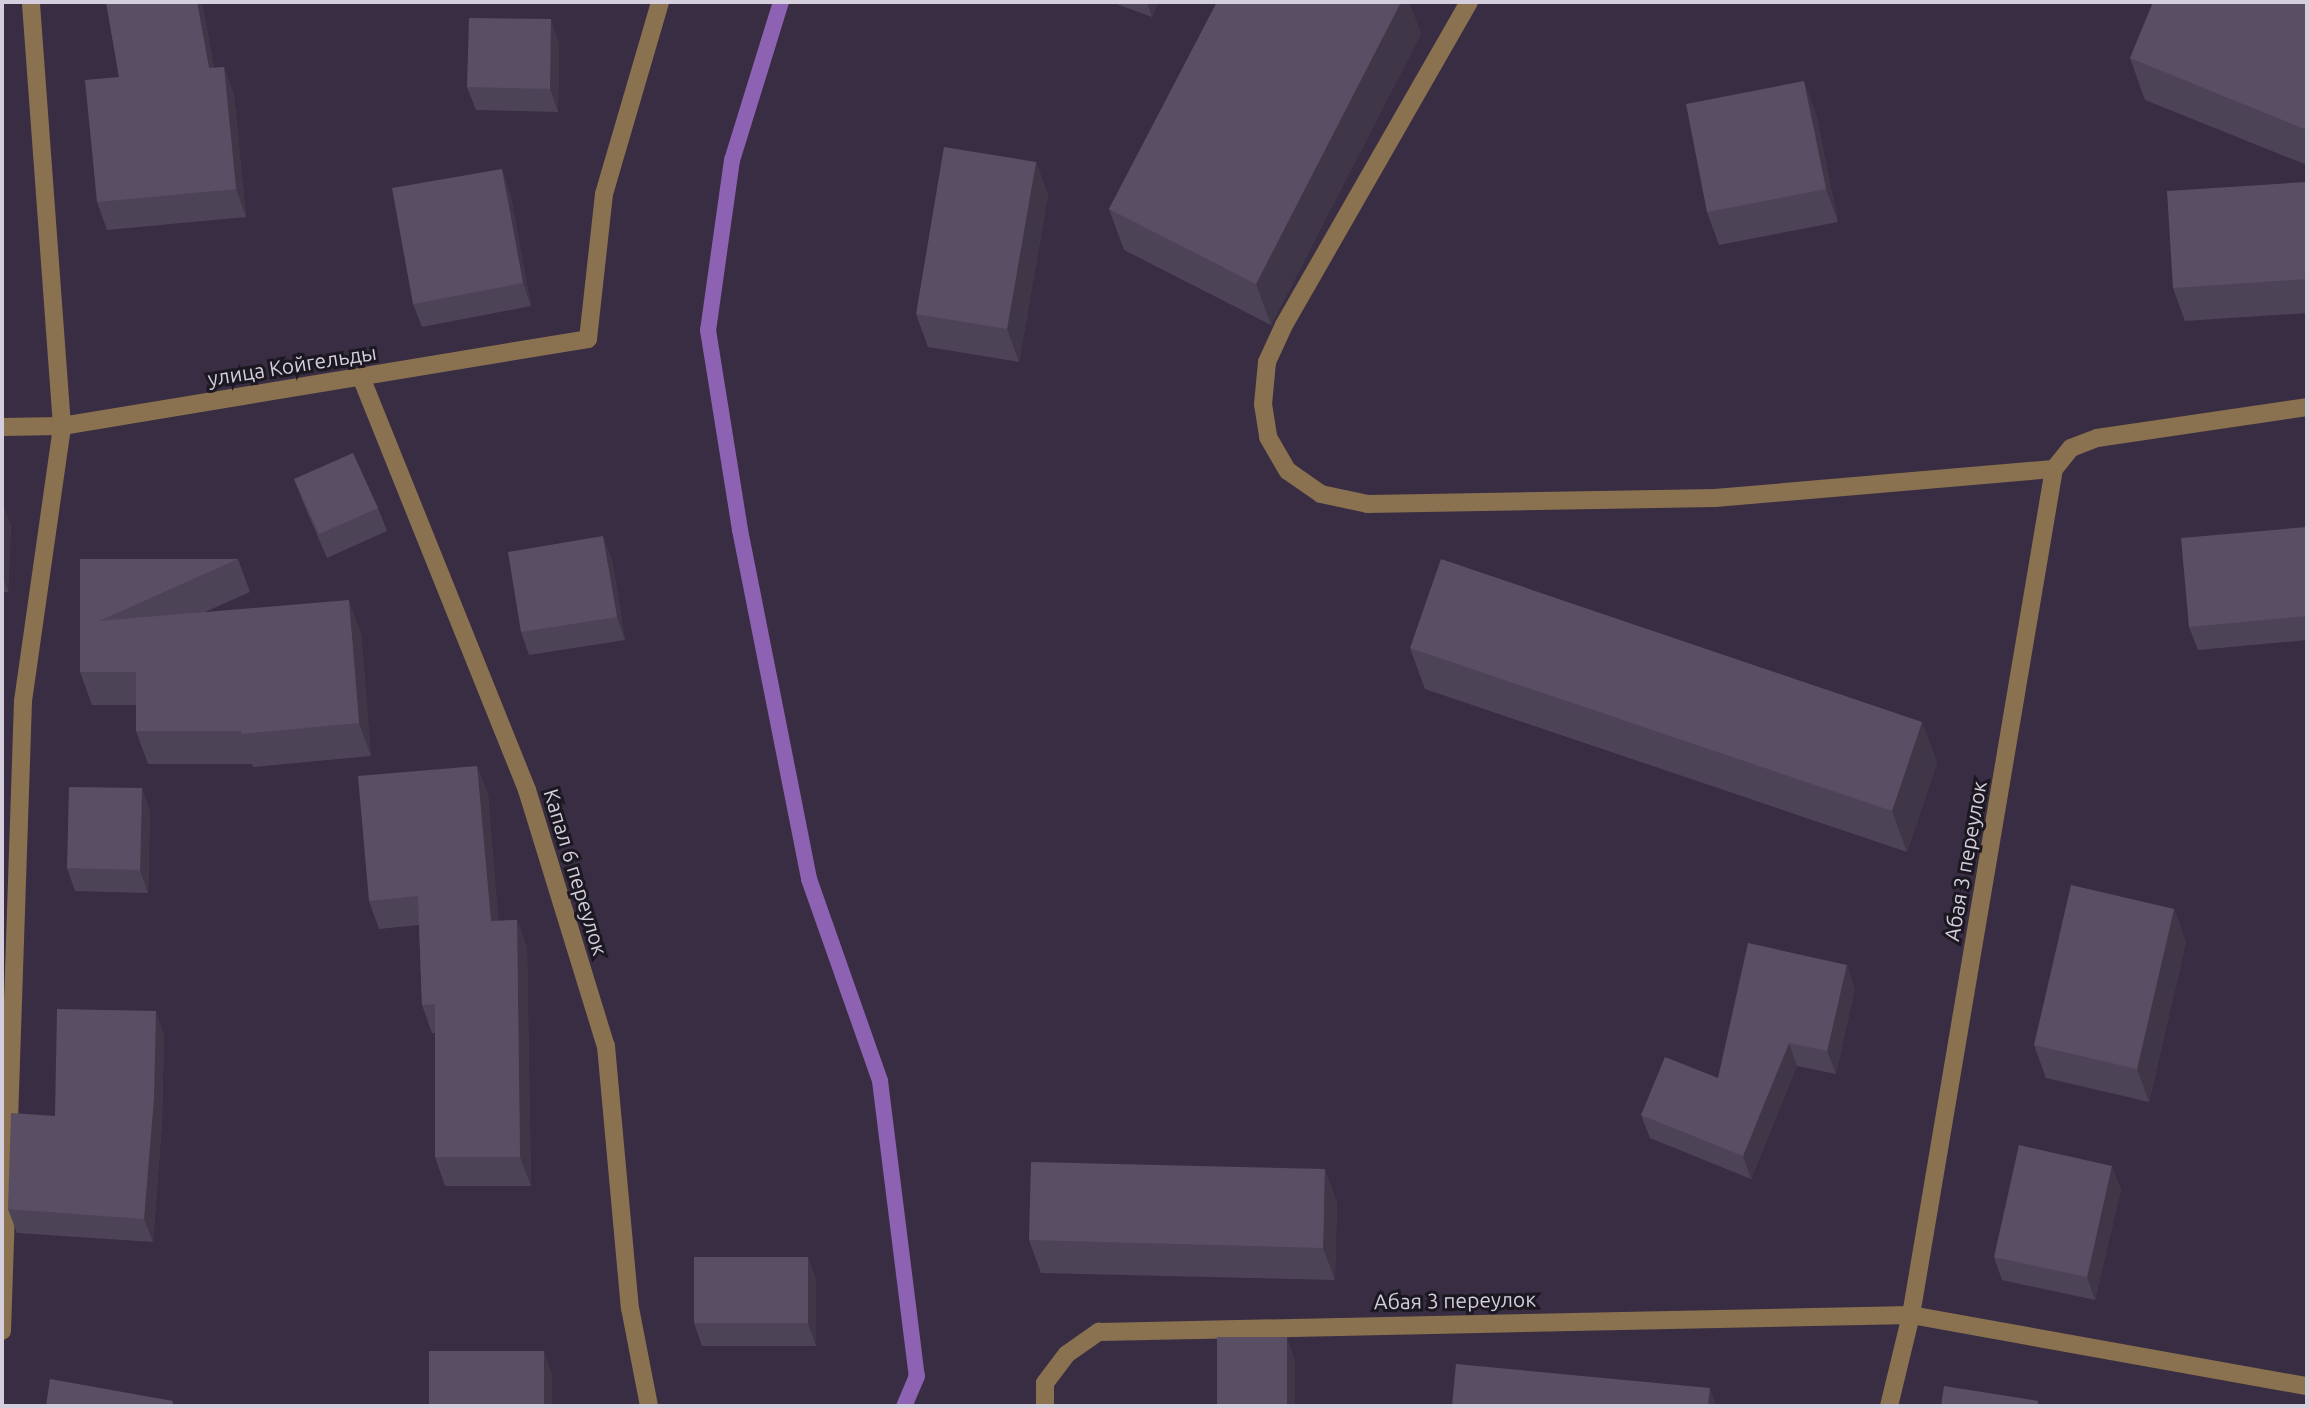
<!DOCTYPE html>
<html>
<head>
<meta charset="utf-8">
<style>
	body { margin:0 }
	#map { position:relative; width:2309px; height:1408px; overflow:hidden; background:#382d42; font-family:Ubuntu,sans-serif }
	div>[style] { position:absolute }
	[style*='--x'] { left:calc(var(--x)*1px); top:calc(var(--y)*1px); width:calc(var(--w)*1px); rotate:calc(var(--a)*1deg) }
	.stream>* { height:16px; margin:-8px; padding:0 8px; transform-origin:8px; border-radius:8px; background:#8d62b2 }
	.minor>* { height:18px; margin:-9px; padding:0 9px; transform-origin:9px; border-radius:9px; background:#8a7150 }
	.wall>* { inset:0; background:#4d4357 }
	.shaded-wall>* { inset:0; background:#3f3747 }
	.building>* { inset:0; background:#5a4e65 }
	span { translate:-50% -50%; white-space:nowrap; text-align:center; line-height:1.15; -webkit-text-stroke:6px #1c1821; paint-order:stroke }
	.street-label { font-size:21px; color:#d5cedc }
	.frame { position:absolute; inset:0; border:4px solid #d5cedc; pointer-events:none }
</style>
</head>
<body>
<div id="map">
	<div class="stream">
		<i style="--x:781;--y:2;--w:165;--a:107.2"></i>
		<i style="--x:732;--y:160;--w:172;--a:98"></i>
		<i style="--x:708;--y:330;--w:203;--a:80.9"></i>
		<i style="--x:740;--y:530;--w:356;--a:78.8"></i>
		<i style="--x:809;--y:879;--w:214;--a:70.6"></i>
		<i style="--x:880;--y:1081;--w:297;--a:82.9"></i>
		<i style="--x:917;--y:1376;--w:33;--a:113"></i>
	</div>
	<div class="minor">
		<i style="--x:1469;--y:2;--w:372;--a:119.8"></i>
		<i style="--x:1284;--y:325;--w:41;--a:114.7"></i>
		<i style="--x:1267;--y:362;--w:42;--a:95.4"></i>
		<i style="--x:1263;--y:404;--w:33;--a:81"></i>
		<i style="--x:1268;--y:437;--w:39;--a:60"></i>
		<i style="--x:1288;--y:471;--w:40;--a:34.9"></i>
		<i style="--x:1321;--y:494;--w:48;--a:12"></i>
		<i style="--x:1368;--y:504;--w:347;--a:-1"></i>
		<i style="--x:1715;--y:498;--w:340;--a:-4.9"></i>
		<i style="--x:361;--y:377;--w:445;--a:68.1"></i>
		<i style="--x:527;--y:790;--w:268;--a:72.9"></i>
		<i style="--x:606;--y:1046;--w:263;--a:84.8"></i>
		<i style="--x:630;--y:1308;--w:100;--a:79"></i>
		<i style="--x:2;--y:427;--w:60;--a:-1"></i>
		<i style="--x:62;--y:426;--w:533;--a:-9.39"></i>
		<i style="--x:588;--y:339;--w:146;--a:-83.7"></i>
		<i style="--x:604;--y:194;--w:200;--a:-73.7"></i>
		<i style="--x:2;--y:1331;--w:630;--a:-88.09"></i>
		<i style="--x:23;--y:701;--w:278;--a:-81.9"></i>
		<i style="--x:62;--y:426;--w:425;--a:-94.2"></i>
		<i style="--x:1045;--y:1406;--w:23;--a:-90"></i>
		<i style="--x:1045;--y:1383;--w:36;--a:-53"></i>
		<i style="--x:1067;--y:1354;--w:39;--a:-35"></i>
		<i style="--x:1099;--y:1332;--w:812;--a:-1.2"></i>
		<i style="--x:1911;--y:1315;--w:402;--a:10.2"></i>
		<i style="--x:1889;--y:1406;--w:94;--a:-76.4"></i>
		<i style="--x:1911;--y:1315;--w:858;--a:-80.41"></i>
		<i style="--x:2054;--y:469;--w:27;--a:-51"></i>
		<i style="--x:2071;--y:448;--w:28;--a:-21"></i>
		<i style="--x:2097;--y:438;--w:212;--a:-8.4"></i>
	</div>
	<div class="wall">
		<i style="clip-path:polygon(106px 2px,202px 2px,214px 68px,224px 67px,234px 95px,246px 217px,107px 230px,97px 202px,119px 77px)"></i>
		<i style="clip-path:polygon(1111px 2px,1158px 2px,1152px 17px)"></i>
		<i style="clip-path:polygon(1217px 2px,1409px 2px,1421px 34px,1271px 325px,1124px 250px,1109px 209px)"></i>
		<i style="clip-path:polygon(2307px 2px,2307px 165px,2145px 100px,2130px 58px)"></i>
		<i style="clip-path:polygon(559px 43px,558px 112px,476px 110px,467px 87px)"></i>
		<i style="clip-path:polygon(1816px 114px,1838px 222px,1719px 245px,1707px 212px)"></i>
		<i style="clip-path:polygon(1036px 162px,1048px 195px,1019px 362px,928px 347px,916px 314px)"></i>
		<i style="clip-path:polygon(2307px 182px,2307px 313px,2185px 321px,2173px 288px)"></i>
		<i style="clip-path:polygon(510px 192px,531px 306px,422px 327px,413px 304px)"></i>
		<i style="clip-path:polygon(294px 479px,378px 508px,387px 531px,327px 558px,303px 502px)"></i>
		<i style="clip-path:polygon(2px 503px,11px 526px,8px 592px,2px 592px)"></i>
		<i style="clip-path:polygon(2307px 527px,2307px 640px,2198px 650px,2189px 627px)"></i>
		<i style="clip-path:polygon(80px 559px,238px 559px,250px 592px,205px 612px,361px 633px,371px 756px,253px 767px,252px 764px,148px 764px,136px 731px,136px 705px,92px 705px,80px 672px)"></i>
		<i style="clip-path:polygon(612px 559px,625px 640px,529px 655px,521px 632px)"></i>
		<i style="clip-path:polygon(1410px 648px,1922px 722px,1937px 763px,1907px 852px,1425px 689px)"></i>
		<i style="clip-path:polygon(477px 766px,488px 794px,498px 921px,517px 920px,527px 948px,531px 1186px,445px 1186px,435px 1157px,435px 1033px,432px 1033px,422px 1005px,419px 925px,379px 929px,369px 901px)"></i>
		<i style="clip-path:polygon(142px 788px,150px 812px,148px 893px,75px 891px,67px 868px)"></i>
		<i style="clip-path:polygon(2174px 909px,2186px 942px,2149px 1102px,2046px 1078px,2034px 1045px)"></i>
		<i style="clip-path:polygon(1855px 988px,1836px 1074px,1797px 1066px,1751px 1179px,1650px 1138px,1641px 1115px,1718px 1078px)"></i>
		<i style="clip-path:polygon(164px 1034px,162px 1122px,153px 1242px,17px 1233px,8px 1209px)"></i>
		<i style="clip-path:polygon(2121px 1189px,2095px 1300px,2002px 1280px,1994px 1257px)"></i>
		<i style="clip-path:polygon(1337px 1202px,1335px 1280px,1041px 1273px,1029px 1240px)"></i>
		<i style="clip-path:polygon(808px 1257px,816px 1280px,816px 1346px,702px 1346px,694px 1323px)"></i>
	</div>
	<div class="shaded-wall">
		<i style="clip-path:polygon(197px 2px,202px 2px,219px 96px,209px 68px)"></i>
		<i style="clip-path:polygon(1147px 2px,1158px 2px,1152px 17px)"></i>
		<i style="clip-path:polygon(1401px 2px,1409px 2px,1421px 34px,1271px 325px,1256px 284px)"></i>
		<i style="clip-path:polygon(551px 19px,559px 43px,558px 112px,550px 89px)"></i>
		<i style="clip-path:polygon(224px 67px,234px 95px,246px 217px,236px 189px)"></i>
		<i style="clip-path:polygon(1804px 81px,1816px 114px,1838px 222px,1826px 189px)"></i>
		<i style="clip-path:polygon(1036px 162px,1048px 195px,1019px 362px,1007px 329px)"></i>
		<i style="clip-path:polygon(502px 169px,510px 192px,531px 306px,523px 283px)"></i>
		<i style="clip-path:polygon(3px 503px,11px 526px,8px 592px,2px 575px)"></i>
		<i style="clip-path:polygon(603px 536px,612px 559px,625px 640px,617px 617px)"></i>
		<i style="clip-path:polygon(349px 600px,361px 633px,371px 756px,359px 723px)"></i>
		<i style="clip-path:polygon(1922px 722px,1937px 763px,1907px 852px,1892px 811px)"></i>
		<i style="clip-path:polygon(477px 766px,488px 794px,501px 949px,491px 921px)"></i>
		<i style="clip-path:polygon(142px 788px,150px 812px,148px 893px,140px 870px)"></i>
		<i style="clip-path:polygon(2174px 909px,2186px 942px,2149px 1102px,2137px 1069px)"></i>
		<i style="clip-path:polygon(517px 920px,527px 948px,531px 1186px,520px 1157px)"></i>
		<i style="clip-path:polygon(1847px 965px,1855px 988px,1836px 1074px,1827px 1051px)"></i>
		<i style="clip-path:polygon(156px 1011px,164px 1034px,162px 1122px,153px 1242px,144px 1219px)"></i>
		<i style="clip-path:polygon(1789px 1043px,1797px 1066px,1751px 1179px,1743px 1156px)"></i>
		<i style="clip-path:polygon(2112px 1166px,2121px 1189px,2095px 1300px,2087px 1277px)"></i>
		<i style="clip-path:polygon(1325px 1169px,1337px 1202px,1335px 1280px,1323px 1248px)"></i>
		<i style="clip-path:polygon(808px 1257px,816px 1280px,816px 1346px,808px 1323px)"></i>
		<i style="clip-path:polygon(1287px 1337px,1295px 1360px,1295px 1406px,1287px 1406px)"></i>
		<i style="clip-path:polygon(544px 1351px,552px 1374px,552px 1406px,544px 1406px)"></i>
		<i style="clip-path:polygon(1710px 1388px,1717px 1406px,1708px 1406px)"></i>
	</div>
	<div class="building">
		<i style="clip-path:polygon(106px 2px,197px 2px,209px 68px,224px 67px,236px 189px,97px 202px,85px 80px,119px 77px)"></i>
		<i style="clip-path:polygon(1217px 2px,1401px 2px,1256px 284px,1109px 209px)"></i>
		<i style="clip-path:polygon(2153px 2px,2307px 2px,2307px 130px,2130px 58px)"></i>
		<i style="clip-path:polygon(469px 18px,551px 19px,550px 89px,467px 87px)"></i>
		<i style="clip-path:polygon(1804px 81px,1826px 189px,1707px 212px,1686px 104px)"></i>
		<i style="clip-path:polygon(944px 147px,1036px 162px,1007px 329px,916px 314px)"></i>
		<i style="clip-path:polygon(502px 169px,523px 283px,413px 304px,392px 188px)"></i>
		<i style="clip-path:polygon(2307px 182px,2307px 279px,2173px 288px,2167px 191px)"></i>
		<i style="clip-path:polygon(353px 453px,378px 508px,319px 534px,294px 479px)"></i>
		<i style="clip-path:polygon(2307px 527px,2307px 616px,2189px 627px,2181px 538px)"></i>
		<i style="clip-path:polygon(603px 536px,617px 617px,521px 632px,508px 552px)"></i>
		<i style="clip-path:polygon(80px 559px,238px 559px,99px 621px,349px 600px,359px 723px,241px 734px,241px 731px,136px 731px,136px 672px,80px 672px)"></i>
		<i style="clip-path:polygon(1441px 559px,1922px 722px,1892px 811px,1410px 648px)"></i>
		<i style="clip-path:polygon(477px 766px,491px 921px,517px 920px,520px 1157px,435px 1157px,435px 1004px,422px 1005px,418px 896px,369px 901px,358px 776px)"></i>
		<i style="clip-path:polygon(69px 787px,142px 788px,140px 870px,67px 868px)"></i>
		<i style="clip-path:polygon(2071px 885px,2174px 909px,2137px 1069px,2034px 1045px)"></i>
		<i style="clip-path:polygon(1748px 943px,1847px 965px,1827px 1051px,1789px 1043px,1743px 1156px,1641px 1115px,1665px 1057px,1718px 1078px)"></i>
		<i style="clip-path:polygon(57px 1009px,156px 1011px,154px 1098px,144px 1219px,8px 1209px,11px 1113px,55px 1116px)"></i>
		<i style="clip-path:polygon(2019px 1145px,2112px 1166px,2087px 1277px,1994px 1257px)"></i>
		<i style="clip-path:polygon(1031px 1162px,1325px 1169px,1323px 1248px,1029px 1240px)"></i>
		<i style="clip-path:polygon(694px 1257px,808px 1257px,808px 1323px,694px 1323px)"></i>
		<i style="clip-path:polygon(1217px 1337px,1287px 1337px,1287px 1406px,1217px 1406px)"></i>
		<i style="clip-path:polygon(429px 1351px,544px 1351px,544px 1406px,429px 1406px)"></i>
		<i style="clip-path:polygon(1456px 1364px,1710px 1388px,1708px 1406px,1452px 1406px)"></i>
		<i style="clip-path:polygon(50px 1379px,173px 1401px,172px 1406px,46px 1406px)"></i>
		<i style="clip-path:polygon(1944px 1386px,2038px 1401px,2038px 1406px,1941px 1406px)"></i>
	</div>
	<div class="street-label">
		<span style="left:292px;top:365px;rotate:-9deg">улица Койгельды</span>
		<span style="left:1965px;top:861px;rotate:-80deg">Абая 3 переулок</span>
		<span style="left:576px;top:872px;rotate:73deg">Капал 6 переулок</span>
		<span style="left:1455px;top:1300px;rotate:-1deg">Абая 3 переулок</span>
	</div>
	<div class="frame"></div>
</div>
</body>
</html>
